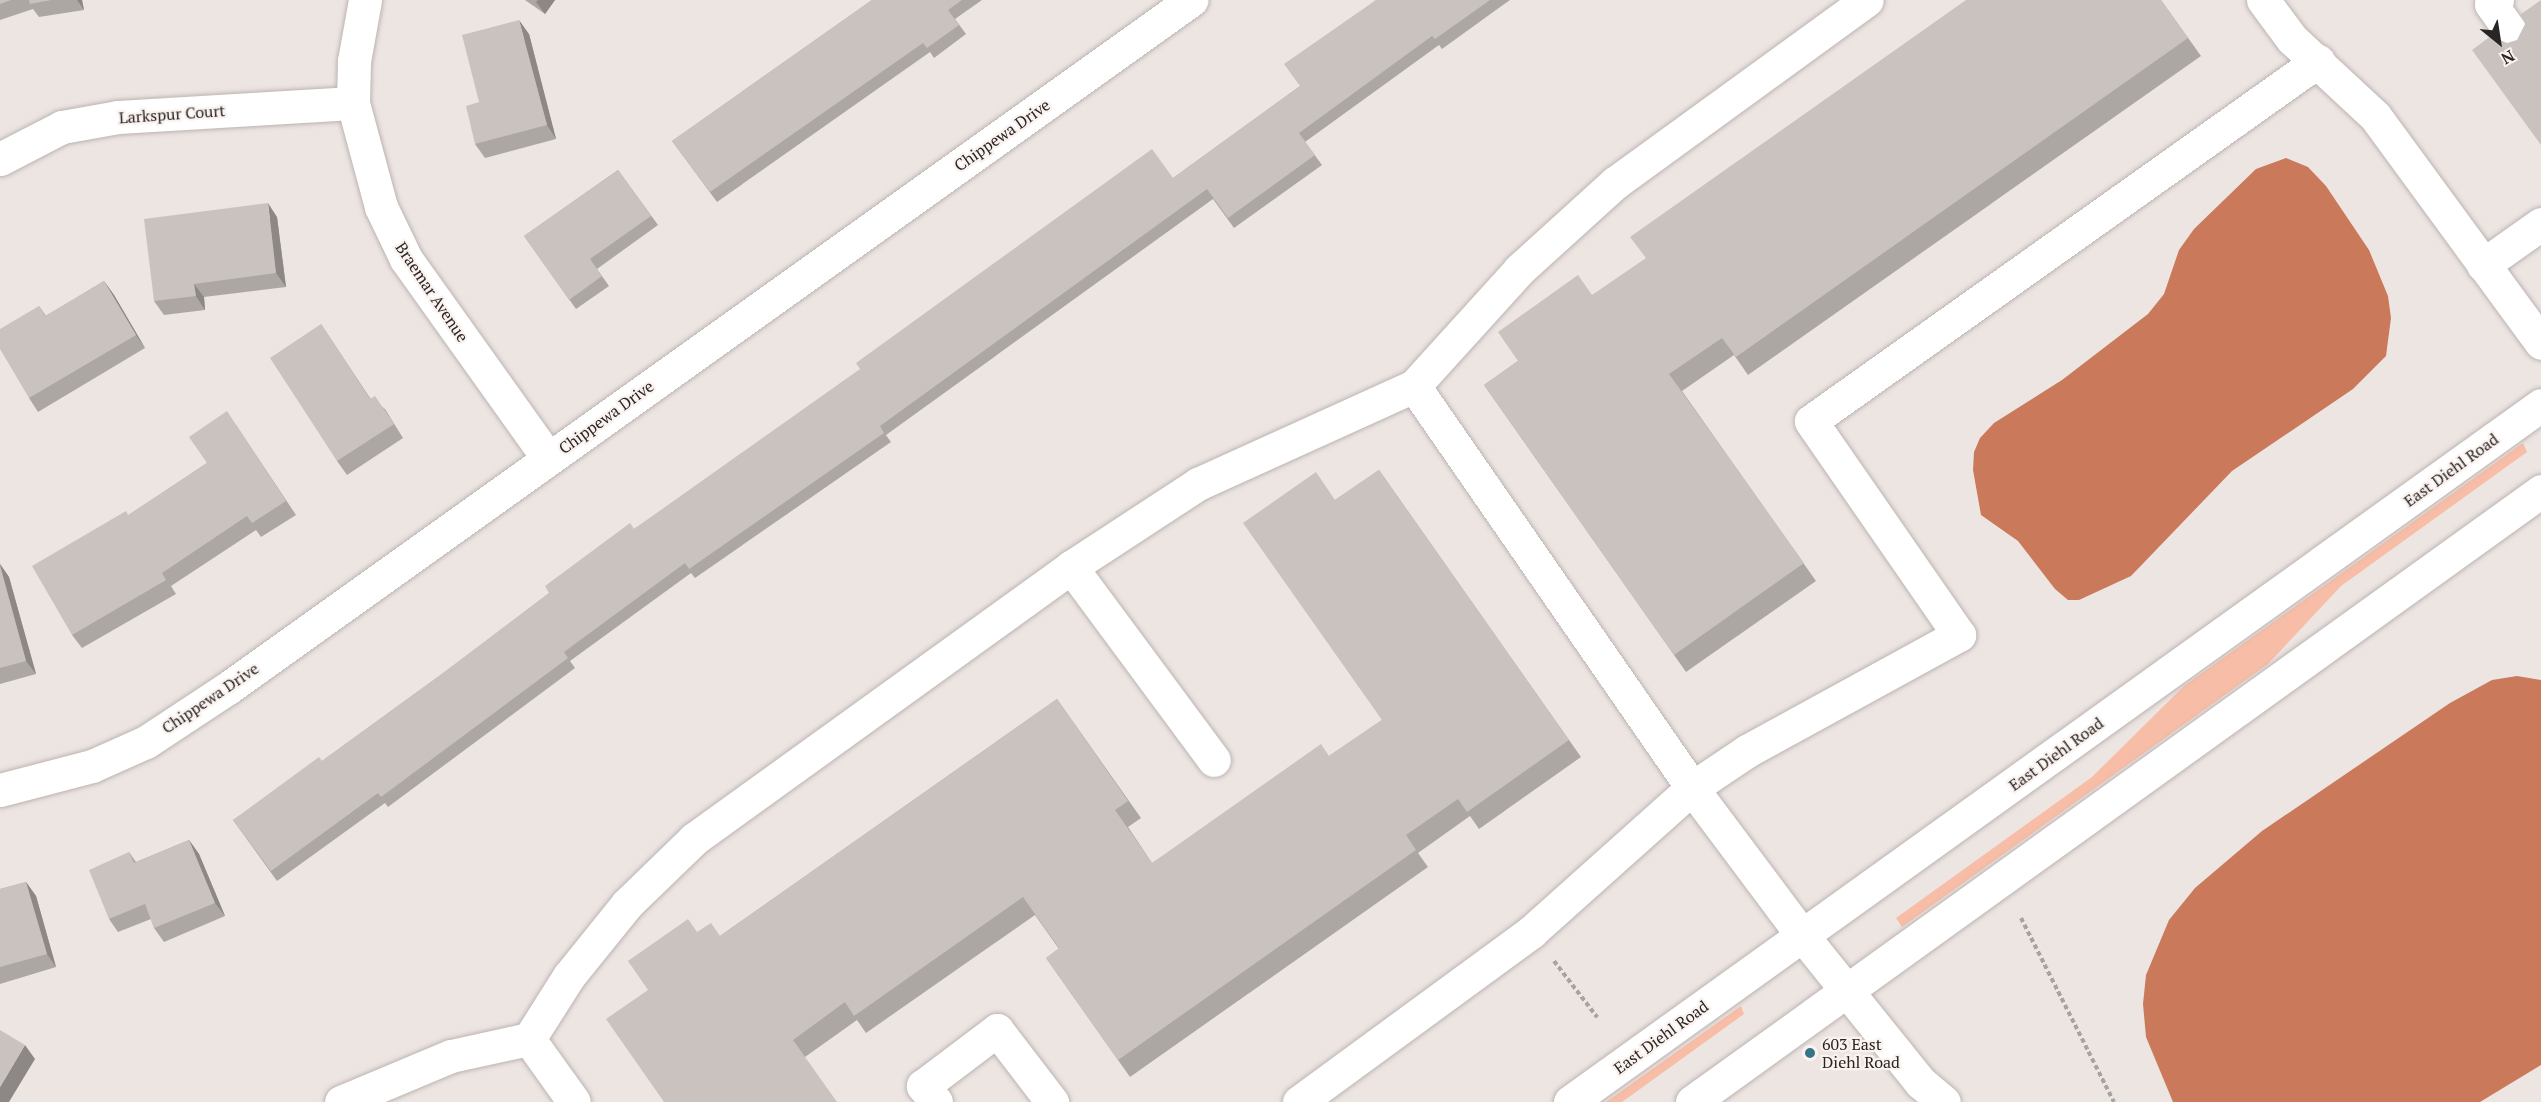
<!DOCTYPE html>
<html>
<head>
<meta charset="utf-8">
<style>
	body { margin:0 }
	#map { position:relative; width:2541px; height:1102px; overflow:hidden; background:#ede5e2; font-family:"PT Serif",serif }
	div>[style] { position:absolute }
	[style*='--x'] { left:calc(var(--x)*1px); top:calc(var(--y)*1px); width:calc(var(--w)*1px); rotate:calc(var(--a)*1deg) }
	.green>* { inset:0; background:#f7bda7 }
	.water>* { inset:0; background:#ca795a }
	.path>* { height:4px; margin-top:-2px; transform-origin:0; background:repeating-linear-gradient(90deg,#a8a2a0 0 4.5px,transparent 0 7.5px) }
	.roads { filter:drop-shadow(0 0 2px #bcb4b1) drop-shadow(0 0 2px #bcb4b1) }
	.minor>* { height:33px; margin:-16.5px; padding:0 16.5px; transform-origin:16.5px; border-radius:16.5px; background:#fff }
	.wall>* { inset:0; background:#ada7a4 }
	.shaded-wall>* { inset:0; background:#8d8886 }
	.building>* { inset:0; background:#c9c2bf }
	.dots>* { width:16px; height:16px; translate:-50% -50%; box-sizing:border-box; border:3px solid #faf2ef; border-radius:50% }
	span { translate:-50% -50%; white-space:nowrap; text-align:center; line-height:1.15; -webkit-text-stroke:4.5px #faf2ef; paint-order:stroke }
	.street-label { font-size:16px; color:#282524 }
	.poi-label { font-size:16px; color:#282524 }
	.left { translate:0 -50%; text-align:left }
	.north { position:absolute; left:2469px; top:12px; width:60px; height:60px; -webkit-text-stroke:4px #faf2ef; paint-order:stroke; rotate:150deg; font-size:16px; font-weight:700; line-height:24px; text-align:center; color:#282524 }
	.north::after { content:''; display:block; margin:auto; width:21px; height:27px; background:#282524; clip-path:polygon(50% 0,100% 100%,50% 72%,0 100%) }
</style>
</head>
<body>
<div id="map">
	<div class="green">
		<i style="clip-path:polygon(2523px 443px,2527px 452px,2341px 586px,2268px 664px,1902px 927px,1896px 918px,2092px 777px,2184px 686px)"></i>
		<i style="clip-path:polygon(1741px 1006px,1744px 1014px,1622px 1102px,1606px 1102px)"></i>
	</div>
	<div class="water">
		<i style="clip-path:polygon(2286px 158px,2308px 167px,2326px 186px,2369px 250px,2388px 296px,2391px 318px,2386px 356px,2353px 389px,2232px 471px,2131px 576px,2079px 600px,2068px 600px,2055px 589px,2018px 541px,1981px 515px,1973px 470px,1974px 452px,1980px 438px,1994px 423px,2062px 380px,2148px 314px,2164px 294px,2179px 250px,2194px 229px,2256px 169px)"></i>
		<i style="clip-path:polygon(2517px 676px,2541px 680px,2541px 1065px,2480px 1102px,2173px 1102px,2146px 1037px,2143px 1004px,2146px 975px,2169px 920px,2195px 888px,2262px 831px,2450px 703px,2492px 680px)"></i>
	</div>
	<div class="path">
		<i style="--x:2021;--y:918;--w:206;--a:63.2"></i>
		<i style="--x:1554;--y:961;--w:71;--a:52.5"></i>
	</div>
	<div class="roads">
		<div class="minor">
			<i style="--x:365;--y:0;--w:62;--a:100.2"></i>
			<i style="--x:354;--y:61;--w:42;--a:91.4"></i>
			<i style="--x:353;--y:103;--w:108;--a:74.9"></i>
			<i style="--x:381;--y:207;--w:58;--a:64.3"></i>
			<i style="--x:406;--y:259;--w:244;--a:54.5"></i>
			<i style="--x:2263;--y:0;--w:49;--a:53.4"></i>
			<i style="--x:2292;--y:39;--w:113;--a:42.9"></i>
			<i style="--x:2375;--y:116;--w:281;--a:53.8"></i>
			<i style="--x:2497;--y:0;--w:7;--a:146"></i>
			<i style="--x:2491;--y:4;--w:47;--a:54.6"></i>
			<i style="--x:0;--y:159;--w:70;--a:-27.3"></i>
			<i style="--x:62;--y:127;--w:57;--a:-10.1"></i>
			<i style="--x:118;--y:117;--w:235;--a:-3.4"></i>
			<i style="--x:2483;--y:265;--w:71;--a:-35.3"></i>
			<i style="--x:1414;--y:386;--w:156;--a:-47.8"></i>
			<i style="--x:1519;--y:270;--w:130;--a:-42.2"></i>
			<i style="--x:1615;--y:183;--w:311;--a:-36"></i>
			<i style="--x:1071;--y:567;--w:240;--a:53.5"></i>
			<i style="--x:0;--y:790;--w:95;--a:-14.6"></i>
			<i style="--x:92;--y:766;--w:59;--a:-24"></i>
			<i style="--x:146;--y:742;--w:98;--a:-33.4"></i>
			<i style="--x:228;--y:688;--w:1184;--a:-35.54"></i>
			<i style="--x:529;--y:1039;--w:75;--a:-57.6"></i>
			<i style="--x:569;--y:976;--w:92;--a:-51.1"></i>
			<i style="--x:627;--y:904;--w:93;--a:-44.1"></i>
			<i style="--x:694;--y:839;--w:465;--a:-35.8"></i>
			<i style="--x:1071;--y:567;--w:152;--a:-33.2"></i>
			<i style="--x:1198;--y:484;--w:237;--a:-24.4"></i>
			<i style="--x:1414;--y:386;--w:489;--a:55.3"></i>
			<i style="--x:1692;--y:788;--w:184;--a:53.2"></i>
			<i style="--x:1802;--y:935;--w:189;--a:51.2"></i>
			<i style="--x:1920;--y:1082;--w:31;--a:40"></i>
			<i style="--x:341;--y:1102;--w:119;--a:-22.7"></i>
			<i style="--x:451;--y:1056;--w:80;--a:-12.3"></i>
			<i style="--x:529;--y:1039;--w:77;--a:54.5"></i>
			<i style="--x:936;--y:1102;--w:21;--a:-129"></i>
			<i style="--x:923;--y:1086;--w:93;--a:-37.1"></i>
			<i style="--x:997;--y:1030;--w:91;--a:52.6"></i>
			<i style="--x:1299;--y:1102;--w:288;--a:-36.2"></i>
			<i style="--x:1531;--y:932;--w:216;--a:-41.8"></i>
			<i style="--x:1692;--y:788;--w:66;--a:-33.9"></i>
			<i style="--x:1747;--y:751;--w:242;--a:-28.7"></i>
			<i style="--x:1959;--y:635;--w:260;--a:-124.7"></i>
			<i style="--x:1811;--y:421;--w:622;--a:-35.38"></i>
			<i style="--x:1570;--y:1102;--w:1195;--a:-35.67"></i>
			<i style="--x:1692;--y:1102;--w:1046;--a:-35.74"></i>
		</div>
	</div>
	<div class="wall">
		<i style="clip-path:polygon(0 0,82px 0,84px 10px,39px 17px,33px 9px,0 20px)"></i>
		<i style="clip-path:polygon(525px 0,555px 0,545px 14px)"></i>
		<i style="clip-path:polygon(872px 0,982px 0,955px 19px,966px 34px,934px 58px,930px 52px,717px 202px,672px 141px)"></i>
		<i style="clip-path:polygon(1376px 0,1510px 0,1442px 49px,1439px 45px,1305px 142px,1322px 165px,1234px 228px,1213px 199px,886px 435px,891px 442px,695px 578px,691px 573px,570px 661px,575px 668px,388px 807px,385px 803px,277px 881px,233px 820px,322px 761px,446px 671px,634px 529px,1173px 178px,1300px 86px)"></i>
		<i style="clip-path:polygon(2161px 0,2201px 56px,1748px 375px,1734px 355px,1682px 391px,1816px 581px,1686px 672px,1484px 385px,1518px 361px,1592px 295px)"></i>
		<i style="clip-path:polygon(529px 34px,556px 139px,485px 158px,475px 144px,479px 102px)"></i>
		<i style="clip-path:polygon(618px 170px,658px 225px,597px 269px,609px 286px,576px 309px,524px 236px)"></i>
		<i style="clip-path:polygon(277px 217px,286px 287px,204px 297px,205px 310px,164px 315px,154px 301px)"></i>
		<i style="clip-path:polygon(104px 281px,114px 295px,145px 348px,38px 412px,29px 398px,39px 306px,46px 316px)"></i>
		<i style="clip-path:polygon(321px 324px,370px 398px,385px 409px,403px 438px,347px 475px,337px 461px)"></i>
		<i style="clip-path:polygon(236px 425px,296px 515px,261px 537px,256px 530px,171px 586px,176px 594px,82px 648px,72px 635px,129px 515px,207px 463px)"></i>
		<i style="clip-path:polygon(1379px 470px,1581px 757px,1479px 829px,1470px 816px,1418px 853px,1428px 867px,1130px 1077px,1046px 958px,1059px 949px,1035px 915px,866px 1033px,857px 1020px,805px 1057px,648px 990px,697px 932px,720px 936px,1057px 699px,1141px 818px,1128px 827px,1152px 863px,1329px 756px,1382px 720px,1335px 500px)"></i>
		<i style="clip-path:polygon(0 564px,9px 577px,36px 674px,0 684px)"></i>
		<i style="clip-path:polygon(189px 840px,199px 854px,225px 916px,164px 942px,154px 928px,151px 919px,118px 932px,109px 919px,129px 852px,136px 862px)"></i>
		<i style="clip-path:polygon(26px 882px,36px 896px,56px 967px,0 984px,0 889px)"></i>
	</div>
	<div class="shaded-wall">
		<i style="clip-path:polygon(77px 0,82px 0,84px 10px)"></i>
		<i style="clip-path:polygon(538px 0,555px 0,545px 14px,536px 2px)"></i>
		<i style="clip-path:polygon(519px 20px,529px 34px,556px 139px,547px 125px)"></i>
		<i style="clip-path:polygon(268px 203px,277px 217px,286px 287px,276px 273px)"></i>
		<i style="clip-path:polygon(104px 281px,114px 295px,145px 348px,136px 335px)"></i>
		<i style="clip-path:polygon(194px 284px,204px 297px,205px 310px,196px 296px)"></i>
		<i style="clip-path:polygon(0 564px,9px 577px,36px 674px,26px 661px)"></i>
		<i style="clip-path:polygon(189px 840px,199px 854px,225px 916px,215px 903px)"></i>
		<i style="clip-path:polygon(26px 882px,36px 896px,56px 967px,47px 954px)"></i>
		<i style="clip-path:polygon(25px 1045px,35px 1059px,9px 1102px,0 1102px,0 1087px)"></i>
	</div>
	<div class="building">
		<i style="clip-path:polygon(0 0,11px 0,0 4px)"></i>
		<i style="clip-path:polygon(29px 0,51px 0,30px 4px)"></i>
		<i style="clip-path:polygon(872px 0,962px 0,948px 10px,959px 25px,927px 48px,923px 43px,710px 192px,672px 141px)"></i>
		<i style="clip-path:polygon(1376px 0,1490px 0,1435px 39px,1432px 36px,1299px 133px,1315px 155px,1228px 218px,1207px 189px,880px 426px,884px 433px,689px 569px,685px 563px,564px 652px,568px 658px,381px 797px,378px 793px,271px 871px,233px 820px,319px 757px,322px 761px,446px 671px,549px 593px,545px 586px,630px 523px,634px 529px,860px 369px,856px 363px,1152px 149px,1173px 178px,1300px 86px,1284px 64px)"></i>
		<i style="clip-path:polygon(1966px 0,2161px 0,2188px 38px,1736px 357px,1722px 338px,1669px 374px,1804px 563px,1674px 655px,1484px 385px,1518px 361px,1498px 332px,1578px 275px,1592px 295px,1646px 258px,1630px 237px)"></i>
		<i style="clip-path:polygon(2541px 0,2541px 145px,2472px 50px,2491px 36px,2507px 43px,2517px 40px,2525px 24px,2521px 14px)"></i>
		<i style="clip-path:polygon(519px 20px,547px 125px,475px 144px,466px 106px,479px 102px,462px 35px)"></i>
		<i style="clip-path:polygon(618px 170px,651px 216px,590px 259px,602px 276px,569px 300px,524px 236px)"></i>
		<i style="clip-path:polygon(268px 203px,276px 273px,194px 284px,196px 296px,154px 301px,144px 219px)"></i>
		<i style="clip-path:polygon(104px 281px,136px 335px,29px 398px,0 349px,0 329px,39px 306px,45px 316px)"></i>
		<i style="clip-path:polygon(321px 324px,370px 399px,375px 396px,394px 424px,337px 461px,270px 358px)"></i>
		<i style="clip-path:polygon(227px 411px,286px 501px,252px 523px,247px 516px,162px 573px,166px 580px,72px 635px,32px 566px,126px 511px,128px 515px,207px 463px,189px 437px)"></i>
		<i style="clip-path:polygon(1379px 470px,1569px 740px,1467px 812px,1458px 799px,1406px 835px,1416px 850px,1118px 1060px,1046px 958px,1059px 948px,1023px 897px,854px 1016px,845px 1002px,793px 1040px,837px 1102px,664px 1102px,606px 1019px,648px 990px,628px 961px,688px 919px,697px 932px,711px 923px,720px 936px,1057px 699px,1128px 801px,1115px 810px,1152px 863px,1321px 744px,1329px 756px,1382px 720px,1243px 523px,1316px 472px,1335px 500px)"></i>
		<i style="clip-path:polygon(0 566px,26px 661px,0 668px)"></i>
		<i style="clip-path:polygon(189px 840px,215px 903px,154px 928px,145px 904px,109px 919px,89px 870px,129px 852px,134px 863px)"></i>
		<i style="clip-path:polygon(26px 882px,47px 954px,0 967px,0 889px)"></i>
		<i style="clip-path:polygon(0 1030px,25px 1045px,0 1087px)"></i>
	</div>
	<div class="dots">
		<i style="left:1810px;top:1053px;background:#347688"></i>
	</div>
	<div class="street-label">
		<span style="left:172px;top:114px;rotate:-4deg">Larkspur Court</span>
		<span style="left:1002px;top:135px;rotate:-35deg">Chippewa Drive</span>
		<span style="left:432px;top:292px;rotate:56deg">Braemar Avenue</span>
		<span style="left:606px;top:417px;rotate:-36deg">Chippewa Drive</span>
		<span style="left:2451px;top:470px;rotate:-36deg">East Diehl Road</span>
		<span style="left:210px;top:698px;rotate:-34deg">Chippewa Drive</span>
		<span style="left:2056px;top:754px;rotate:-36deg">East Diehl Road</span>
		<span style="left:1661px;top:1037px;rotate:-36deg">East Diehl Road</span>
	</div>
	<div class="poi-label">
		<span class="left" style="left:1822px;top:1053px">603 East<br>Diehl Road</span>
	</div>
	<div class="north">N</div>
</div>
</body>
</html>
